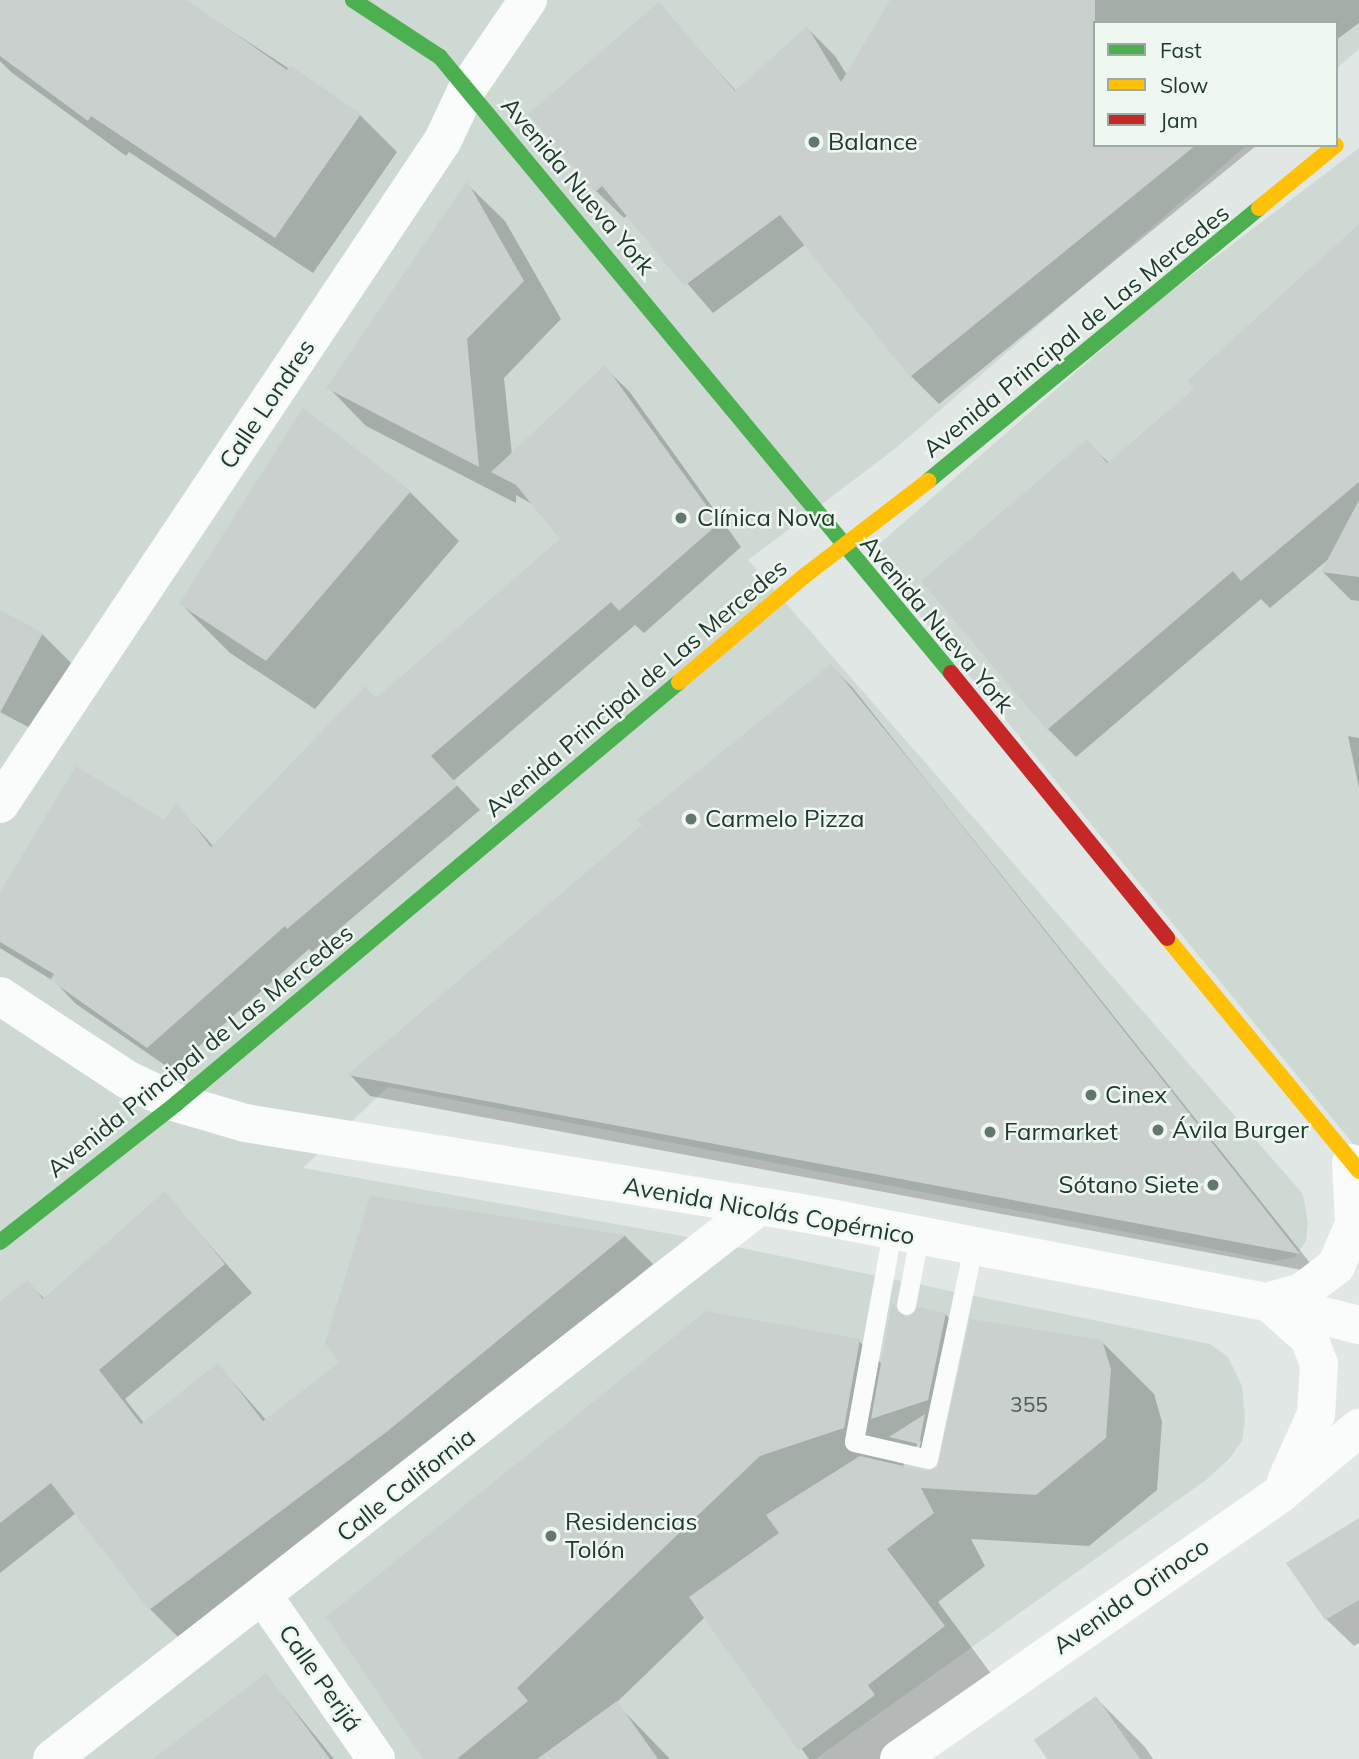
<!DOCTYPE html>
<html>
<head>
<meta charset="utf-8">
<style>
	body { margin:0 }
	#map { position:relative; width:1359px; height:1759px; overflow:hidden; background:#e1e7e4; font-family:Mulish,sans-serif }
	div>[style] { position:absolute }
	[style*='--x'] { left:calc(var(--x)*1px); top:calc(var(--y)*1px); width:calc(var(--w)*1px); rotate:calc(var(--a)*1deg) }
	.built>* { inset:0; background:#cfd9d3 }
	.shadow>* { inset:0; background:#0003 }
	.building>* { inset:0; background:#cad0cd }
	.lane>* { height:19px; margin:-9.5px; padding:0 9.5px; transform-origin:9.5px; border-radius:9.5px; background:#fafbfb }
	.street>* { height:38px; margin:-19px; padding:0 19px; transform-origin:19px; border-radius:19px; background:#fafbfb }
	.fast>* { height:16px; margin:-8px; padding:0 8px; transform-origin:8px; border-radius:8px; background:#4caf50 }
	.slow>* { height:16px; margin:-8px; padding:0 8px; transform-origin:8px; border-radius:8px; background:#ffc107 }
	.jam>* { height:16px; margin:-8px; padding:0 8px; transform-origin:8px; border-radius:8px; background:#c62828 }
	.dots>* { width:19px; height:19px; translate:-50% -50%; box-sizing:border-box; border:4px solid #eff7f1; border-radius:50% }
	span { translate:-50% -50%; white-space:nowrap; text-align:center; line-height:1.15; -webkit-text-stroke:5px #eff7f1; paint-order:stroke }
	.number-label { font-size:21px; color:#4b6057 }
	.number-label span { -webkit-text-stroke-width:0 }
	.poi-label { font-size:24px; color:#203a2f }
	.left { translate:0 -50%; text-align:left }
	.right { translate:-100% -50%; text-align:right }
	.street-label { font-size:24px; color:#203a2f }
	.legend { position:absolute; left:1093px; top:21px; width:245px; height:126px; box-sizing:border-box; background:#eff7f1; border:2px solid #9caba3; margin:0; padding:9px 12px; list-style:none; font-size:21px; color:#203a2f }
	.legend li { display:flex; align-items:center; gap:14px; height:35px }
	.legend b { width:35px; border:2px solid #9caba3 }
</style>
</head>
<body>
<div id="map">
	<div class="built">
		<i style="clip-path:polygon(0 0,1359px 0,1359px 49px,1336px 69px,1336px 23px,1095px 23px,1095px 145px,1247px 145px,896px 448px,748px 560px,1303px 1194px,1308px 1223px,1306px 1241px,1295px 1257px,1274px 1261px,388px 1087px,303px 1168px,682px 1236px,1210px 1344px,1228px 1357px,1242px 1386px,1245px 1418px,1242px 1441px,1229px 1459px,1206px 1480px,815px 1759px,0 1759px)"></i>
		<i style="clip-path:polygon(1359px 148px,1359px 1151px,877px 563px,878px 545px,1154px 304px)"></i>
	</div>
	<div class="shadow">
		<i style="clip-path:polygon(0 0,175px 0,193px 6px,360px 115px,397px 152px,313px 273px,129px 152px,126px 156px,11px 72px,0 61px)"></i>
		<i style="clip-path:polygon(892px 0,1359px 0,1359px 23px,1336px 40px,1336px 23px,1095px 23px,1095px 145px,1257px 145px,939px 404px,911px 376px,806px 244px,713px 313px,628px 215px,624px 218px,596px 191px,658px 4px,737px 92px,807px 28px,835px 56px,847px 75px)"></i>
		<i style="clip-path:polygon(467px 184px,505px 221px,561px 319px,504px 378px,512px 455px,605px 368px,629px 391px,741px 547px,644px 633px,635px 625px,453px 781px,480px 810px,312px 952px,309px 949px,172px 1070px,76px 1004px,55px 982px,0 948px,0 896px,165px 822px,177px 806px,213px 846px,562px 539px,534px 505px,516px 495px,516px 503px,366px 426px,329px 388px)"></i>
		<i style="clip-path:polygon(1359px 226px,1359px 601px,1351px 600px,1323px 572px,1330px 558px,1270px 608px,1261px 599px,1076px 757px,1048px 729px,1087px 442px,1109px 463px,1196px 390px)"></i>
		<i style="clip-path:polygon(410px 492px,459px 541px,315px 709px,230px 653px,181px 604px)"></i>
		<i style="clip-path:polygon(0 612px,42px 634px,80px 672px,45px 736px,0 712px)"></i>
		<i style="clip-path:polygon(831px 666px,852px 687px,1318px 1273px,370px 1096px,350px 1075px)"></i>
		<i style="clip-path:polygon(1348px 736px,1359px 738px,1359px 788px)"></i>
		<i style="clip-path:polygon(164px 1193px,252px 1293px,125px 1399px,144px 1423px,218px 1365px,267px 1421px,342px 1364px,371px 1198px,625px 1236px,653px 1264px,417px 1457px,178px 1637px,150px 1609px,76px 1513px,0 1573px,0 1304px,27px 1282px,45px 1299px)"></i>
		<i style="clip-path:polygon(evenodd,893px 1306px,905px 1318px,946px 1315px,960px 1329px,932px 1457px,906px 1451px,903px 1468px,925px 1473px,938px 1469px,1102px 1342px,1154px 1394px,1162px 1422px,1157px 1490px,1089px 1546px,971px 1539px,985px 1566px,938px 1602px,995px 1679px,909px 1759px,809px 1759px,705px 1617px,616px 1703px,670px 1759px,425px 1759px,859px 1341px,882px 1364px,893px 1306px,918px 1441px,921px 1441px,918px 1453px,915px 1452px,918px 1441px)"></i>
		<i style="clip-path:polygon(1359px 1523px,1359px 1643px,1354px 1646px,1326px 1619px)"></i>
		<i style="clip-path:polygon(266px 1675px,334px 1759px,155px 1759px)"></i>
		<i style="clip-path:polygon(1096px 1698px,1145px 1747px,1153px 1759px,1049px 1759px)"></i>
	</div>
	<div class="building">
		<i style="clip-path:polygon(0 0,187px 0,287px 70px,290px 65px,361px 114px,275px 238px,91px 116px,88px 121px,0 56px)"></i>
		<i style="clip-path:polygon(890px 0,1095px 0,1095px 145px,1196px 145px,910px 377px,780px 215px,684px 286px,602px 186px,595px 192px,528px 114px,659px 2px,735px 91px,807px 26px,841px 82px)"></i>
		<i style="clip-path:polygon(467px 181px,524px 281px,467px 339px,479px 467px,326px 388px)"></i>
		<i style="clip-path:polygon(1359px 224px,1359px 482px,1241px 581px,1233px 571px,1047px 730px,921px 581px,1087px 439px,1107px 463px,1194px 389px,1187px 381px)"></i>
		<i style="clip-path:polygon(605px 365px,719px 523px,619px 611px,611px 602px,431px 756px,458px 785px,287px 929px,285px 926px,147px 1048px,50px 980px,54px 974px,0 942px,0 892px,76px 766px,164px 820px,177px 803px,211px 847px,365px 686px,376px 698px,560px 539px,516px 485px,491px 472px)"></i>
		<i style="clip-path:polygon(303px 408px,411px 491px,266px 661px,179px 604px)"></i>
		<i style="clip-path:polygon(1359px 500px,1359px 577px,1321px 572px)"></i>
		<i style="clip-path:polygon(0 610px,43px 633px,0 713px)"></i>
		<i style="clip-path:polygon(831px 664px,929px 784px,1300px 1254px,347px 1075px,642px 825px,637px 820px)"></i>
		<i style="clip-path:polygon(165px 1191px,225px 1264px,99px 1370px,141px 1424px,218px 1363px,263px 1421px,339px 1363px,325px 1343px,370px 1196px,626px 1235px,389px 1430px,149px 1610px,51px 1483px,0 1523px,0 1301px,28px 1280px,43px 1299px)"></i>
		<i style="clip-path:polygon(892px 1302px,903px 1317px,911px 1316px,918px 1307px,946px 1313px,928px 1400px,871px 1419px)"></i>
		<i style="clip-path:polygon(706px 1311px,860px 1339px,844px 1428px,760px 1456px,517px 1688px,528px 1701px,457px 1759px,423px 1759px,326px 1617px)"></i>
		<i style="clip-path:polygon(970px 1319px,1102px 1340px,1111px 1369px,1106px 1438px,1036px 1495px,921px 1488px,934px 1513px,887px 1549px,945px 1626px,868px 1685px,875px 1695px,799px 1751px,689px 1597px,779px 1533px,766px 1515px,860px 1456px,925px 1471px,937px 1468px)"></i>
		<i style="clip-path:polygon(925px 1414px,919px 1444px,889px 1437px)"></i>
		<i style="clip-path:polygon(1359px 1518px,1359px 1600px,1325px 1620px,1286px 1563px)"></i>
		<i style="clip-path:polygon(266px 1673px,330px 1759px,153px 1759px)"></i>
		<i style="clip-path:polygon(1096px 1696px,1140px 1759px,1047px 1759px,1034px 1740px)"></i>
		<i style="clip-path:polygon(617px 1701px,658px 1759px,537px 1759px)"></i>
	</div>
	<div class="lane">
		<i style="--x:892;--y:1232;--w:213;--a:100.3"></i>
		<i style="--x:854;--y:1442;--w:76;--a:12.9"></i>
		<i style="--x:928;--y:1459;--w:217;--a:-78"></i>
		<i style="--x:906;--y:1305;--w:69;--a:-79.2"></i>
	</div>
	<div class="street">
		<i style="--x:0;--y:804;--w:798;--a:-56.29"></i>
		<i style="--x:443;--y:140;--w:56;--a:-64.8"></i>
		<i style="--x:467;--y:89;--w:108;--a:-55.6"></i>
		<i style="--x:0;--y:996;--w:153;--a:33.3"></i>
		<i style="--x:128;--y:1080;--w:54;--a:25.1"></i>
		<i style="--x:177;--y:1103;--w:71;--a:16.4"></i>
		<i style="--x:245;--y:1123;--w:576;--a:9.18"></i>
		<i style="--x:814;--y:1215;--w:461;--a:10.9"></i>
		<i style="--x:1267;--y:1302;--w:95;--a:14"></i>
		<i style="--x:1267;--y:1302;--w:36;--a:-16"></i>
		<i style="--x:1302;--y:1292;--w:43;--a:-37.4"></i>
		<i style="--x:1336;--y:1266;--w:46;--a:-66.8"></i>
		<i style="--x:1354;--y:1224;--w:61;--a:-92.8"></i>
		<i style="--x:1272;--y:1305;--w:50;--a:41.7"></i>
		<i style="--x:1309;--y:1338;--w:28;--a:69"></i>
		<i style="--x:1319;--y:1364;--w:50;--a:93.4"></i>
		<i style="--x:1316;--y:1414;--w:73;--a:114.1"></i>
		<i style="--x:264;--y:1597;--w:197;--a:55.3"></i>
		<i style="--x:52;--y:1759;--w:896;--a:-38.02"></i>
		<i style="--x:899;--y:1759;--w:464;--a:-34.8"></i>
		<i style="--x:1280;--y:1494;--w:103;--a:-39.9"></i>
	</div>
	<div class="fast">
		<i style="--x:353;--y:0;--w:104;--a:33.2"></i>
		<i style="--x:440;--y:57;--w:800;--a:50.32"></i>
		<i style="--x:928;--y:481;--w:429;--a:-39.5"></i>
		<i style="--x:0;--y:1242;--w:225;--a:-38.1"></i>
		<i style="--x:177;--y:1103;--w:655;--a:-39.98"></i>
	</div>
	<div class="slow">
		<i style="--x:1259;--y:208;--w:99;--a:-39.3"></i>
		<i style="--x:679;--y:682;--w:167;--a:-40.2"></i>
		<i style="--x:807;--y:574;--w:153;--a:-37.5"></i>
		<i style="--x:1167;--y:938;--w:302;--a:50.5"></i>
	</div>
	<div class="jam">
		<i style="--x:951;--y:673;--w:342;--a:50.8"></i>
	</div>
	<div class="dots">
		<i style="left:814px;top:142px;background:#64776e"></i>
		<i style="left:681px;top:518px;background:#64776e"></i>
		<i style="left:691px;top:819px;background:#64776e"></i>
		<i style="left:1091px;top:1095px;background:#64776e"></i>
		<i style="left:1158px;top:1130px;background:#64776e"></i>
		<i style="left:990px;top:1132px;background:#64776e"></i>
		<i style="left:1213px;top:1185px;background:#64776e"></i>
		<i style="left:551px;top:1536px;background:#64776e"></i>
	</div>
	<div class="number-label">
		<span style="left:1029px;top:1404px">355</span>
	</div>
	<div class="poi-label">
		<span class="left" style="left:828px;top:142px">Balance</span>
		<span class="left" style="left:697px;top:518px">Clínica Nova</span>
		<span class="left" style="left:705px;top:819px">Carmelo Pizza</span>
		<span class="left" style="left:1105px;top:1095px">Cinex</span>
		<span class="left" style="left:1172px;top:1130px">Ávila Burger</span>
		<span class="left" style="left:1004px;top:1132px">Farmarket</span>
		<span class="right" style="left:1199px;top:1185px">Sótano Siete</span>
		<span class="left" style="left:565px;top:1536px">Residencias<br>Tolón</span>
	</div>
	<div class="street-label">
		<span style="left:578px;top:186px;rotate:50deg">Avenida Nueva York</span>
		<span style="left:1076px;top:331px;rotate:-39deg">Avenida Principal de Las Mercedes</span>
		<span style="left:267px;top:404px;rotate:-56deg">Calle Londres</span>
		<span style="left:937px;top:624px;rotate:50deg">Avenida Nueva York</span>
		<span style="left:636px;top:688px;rotate:-40deg">Avenida Principal de Las Mercedes</span>
		<span style="left:200px;top:1051px;rotate:-39deg">Avenida Principal de Las Mercedes</span>
		<span style="left:769px;top:1211px;rotate:10deg">Avenida Nicolás Copérnico</span>
		<span style="left:406px;top:1485px;rotate:-38deg">Calle California</span>
		<span style="left:1131px;top:1596px;rotate:-35deg">Avenida Orinoco</span>
		<span style="left:320px;top:1678px;rotate:55deg">Calle Perijá</span>
	</div>
	<ul class="legend">
	<li><b style="height:9px;background:#4caf50"></b>Fast</li>
	<li><b style="height:9px;background:#ffc107"></b>Slow</li>
	<li><b style="height:9px;background:#c62828"></b>Jam</li>
	</ul>
</div>
</body>
</html>
